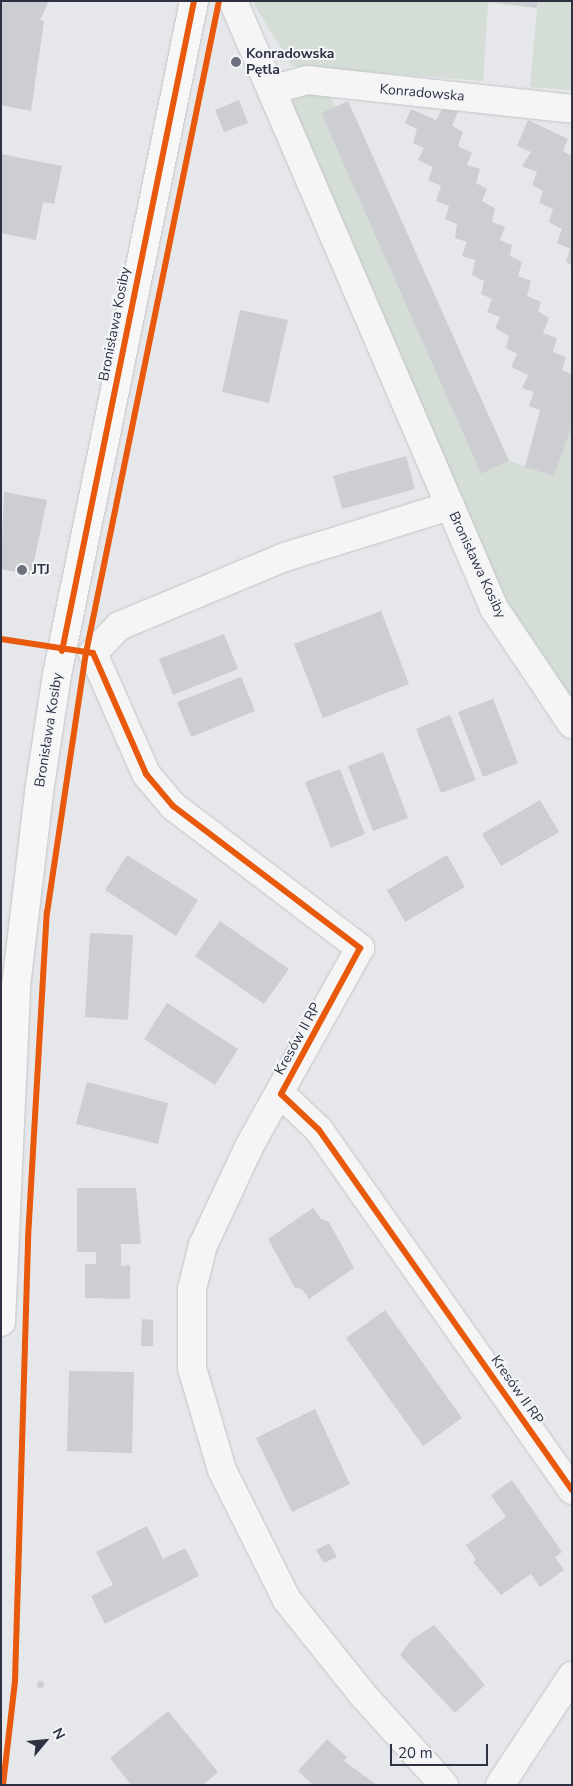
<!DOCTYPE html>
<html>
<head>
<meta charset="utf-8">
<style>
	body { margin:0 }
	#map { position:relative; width:573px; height:1786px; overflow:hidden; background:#e5e7ea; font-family:"Nunito Sans",sans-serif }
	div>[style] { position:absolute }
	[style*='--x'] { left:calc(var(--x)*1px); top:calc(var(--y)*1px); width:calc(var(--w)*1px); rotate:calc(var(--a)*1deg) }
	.green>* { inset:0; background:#d4ddd6 }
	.building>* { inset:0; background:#cdced2 }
	.round { border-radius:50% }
	.roads { filter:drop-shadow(0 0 1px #c2c4c6) drop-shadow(0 0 1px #c2c4c6) }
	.street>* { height:28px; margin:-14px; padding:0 14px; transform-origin:14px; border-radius:14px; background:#f5f5f6 }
	.secondary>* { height:28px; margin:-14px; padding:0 14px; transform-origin:14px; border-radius:14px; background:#f7f7f8 }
	.cycleway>* { height:6px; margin:-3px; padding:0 3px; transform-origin:3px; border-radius:3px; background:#e8590c }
	.dots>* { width:14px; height:14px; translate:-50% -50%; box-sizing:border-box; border:2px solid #f4f5f8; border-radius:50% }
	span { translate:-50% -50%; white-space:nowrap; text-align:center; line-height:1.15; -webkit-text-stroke:4px #f4f5f8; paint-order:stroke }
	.poi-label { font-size:14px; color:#2d3142; font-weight:700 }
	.left { translate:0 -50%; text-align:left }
	.street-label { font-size:14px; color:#2d3142 }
	.frame { position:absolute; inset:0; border:2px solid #2d3142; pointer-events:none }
	.north { position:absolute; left:20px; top:1716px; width:50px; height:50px; -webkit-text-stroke:4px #f4f5f8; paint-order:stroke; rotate:62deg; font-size:14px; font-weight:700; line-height:20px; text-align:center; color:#2d3142 }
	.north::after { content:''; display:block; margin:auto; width:18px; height:22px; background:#2d3142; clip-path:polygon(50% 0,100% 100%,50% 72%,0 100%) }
	.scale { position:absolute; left:390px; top:1744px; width:98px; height:22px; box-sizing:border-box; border:2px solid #2d3142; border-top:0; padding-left:6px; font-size:15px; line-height:18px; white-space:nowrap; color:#2d3142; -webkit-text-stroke:4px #f4f5f8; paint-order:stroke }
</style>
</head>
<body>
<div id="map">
	<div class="green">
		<i style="clip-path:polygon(252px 1px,572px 1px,572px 90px,530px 87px,537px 8px,488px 3px,483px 81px,292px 66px)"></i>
		<i style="clip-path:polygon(305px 93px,328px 95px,335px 106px,321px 113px,481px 474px,509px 461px,554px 476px,572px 426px,572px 717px,499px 604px,293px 117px,292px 101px)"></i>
	</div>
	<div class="building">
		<i style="clip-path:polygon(1px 1px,49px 1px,40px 20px,44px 21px,31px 111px,1px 105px)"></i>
		<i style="clip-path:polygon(488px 1px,538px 1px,537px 8px)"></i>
		<i style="clip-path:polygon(239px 100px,248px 123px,224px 132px,215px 110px)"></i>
		<i style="clip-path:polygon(348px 101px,509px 461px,481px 474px,321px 113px)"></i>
		<i style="clip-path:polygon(446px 102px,459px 109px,452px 126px,463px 132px,458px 146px,472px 153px,467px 165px,480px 169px,476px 183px,487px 189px,482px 201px,495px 208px,492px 222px,505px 227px,500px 240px,512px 245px,510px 256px,522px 262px,518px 276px,531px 281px,527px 296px,541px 302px,538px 311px,549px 318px,543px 333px,557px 338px,553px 352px,566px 357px,562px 370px,572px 374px,572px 426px,554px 476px,525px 467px,540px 410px,529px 406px,534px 392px,522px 388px,528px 375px,511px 367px,517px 354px,506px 348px,509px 336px,495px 328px,500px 317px,487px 312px,492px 299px,481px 294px,484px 281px,472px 275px,475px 260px,462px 256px,467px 242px,455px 238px,457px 224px,445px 219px,449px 206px,436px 201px,441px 186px,428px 180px,433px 167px,418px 160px,424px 148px,413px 143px,417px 129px,405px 123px,411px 109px,436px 120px)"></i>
		<i style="clip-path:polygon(528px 120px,568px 139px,563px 151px,572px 156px,572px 265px,566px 262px,570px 249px,557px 243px,562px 229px,549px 222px,553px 209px,539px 203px,543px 191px,532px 185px,537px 172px,522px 166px,531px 152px,517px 146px)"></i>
		<i style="clip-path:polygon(1px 154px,62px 166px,54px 204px,43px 202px,36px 240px,1px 233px)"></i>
		<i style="clip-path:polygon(240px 310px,288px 320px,269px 403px,222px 392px)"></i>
		<i style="clip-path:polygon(406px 456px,415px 489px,342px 509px,333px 476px)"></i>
		<i style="clip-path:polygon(4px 492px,47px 500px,31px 575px,1px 569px)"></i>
		<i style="clip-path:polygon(381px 611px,409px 684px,323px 718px,294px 644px)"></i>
		<i style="clip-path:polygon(224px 634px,238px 669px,173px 695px,159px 659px)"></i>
		<i style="clip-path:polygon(241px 677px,255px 711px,191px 737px,177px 702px)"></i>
		<i style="clip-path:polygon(493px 699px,518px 763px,483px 777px,458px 712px)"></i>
		<i style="clip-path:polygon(450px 715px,476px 780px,441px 793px,416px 729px)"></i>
		<i style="clip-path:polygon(383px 752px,408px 818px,373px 831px,348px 766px)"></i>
		<i style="clip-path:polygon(340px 769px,365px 834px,331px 848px,305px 782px)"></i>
		<i style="clip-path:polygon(540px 800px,559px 832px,501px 866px,482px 834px)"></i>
		<i style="clip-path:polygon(127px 855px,198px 900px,176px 936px,105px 890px)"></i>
		<i style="clip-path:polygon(447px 855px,465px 887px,405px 922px,387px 890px)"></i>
		<i style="clip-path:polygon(220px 921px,289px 969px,264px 1004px,195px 956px)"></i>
		<i style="clip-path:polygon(90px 933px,133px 935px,128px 1020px,85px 1017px)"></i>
		<i style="clip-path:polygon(167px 1003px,238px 1049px,215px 1085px,144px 1039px)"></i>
		<i style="clip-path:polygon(87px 1082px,168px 1103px,158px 1144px,76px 1124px)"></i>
		<i style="clip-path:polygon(77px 1188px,136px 1188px,141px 1244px,121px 1244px,121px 1266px,130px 1265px,130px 1299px,85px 1298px,85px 1264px,96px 1264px,96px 1252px,77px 1252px)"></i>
		<i style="clip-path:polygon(313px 1208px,321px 1219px,329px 1222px,354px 1268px,309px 1299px,302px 1289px,295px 1288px,268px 1239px)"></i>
		<i style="clip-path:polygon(385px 1310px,462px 1418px,423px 1446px,346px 1338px)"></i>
		<i style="clip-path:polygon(142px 1319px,153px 1320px,153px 1346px,141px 1346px)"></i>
		<i style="clip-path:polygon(69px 1371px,134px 1372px,132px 1453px,67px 1451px)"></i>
		<i style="clip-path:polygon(315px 1409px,350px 1484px,292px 1512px,256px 1438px)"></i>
		<i style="clip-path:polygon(512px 1480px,562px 1552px,555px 1557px,564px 1570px,540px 1587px,531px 1574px,501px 1595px,473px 1562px,476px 1560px,466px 1545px,506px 1517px,491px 1495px)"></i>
		<i style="clip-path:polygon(147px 1526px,163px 1559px,185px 1548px,199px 1576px,105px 1624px,91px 1596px,113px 1585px,96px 1552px)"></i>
		<i style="clip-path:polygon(329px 1543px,337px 1557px,324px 1563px,316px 1550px)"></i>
		<i style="clip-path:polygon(434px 1625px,485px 1685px,455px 1713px,400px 1655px,411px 1640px)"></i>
		<i class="round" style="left:36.5px;top:1680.5px;width:7px;height:7px"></i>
		<i style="clip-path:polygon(168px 1711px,218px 1772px,203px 1785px,131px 1785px,110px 1758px)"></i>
		<i style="clip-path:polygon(327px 1739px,347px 1757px,344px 1761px,377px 1785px,313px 1785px,298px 1771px)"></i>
	</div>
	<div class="roads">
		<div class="street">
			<i style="--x:233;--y:1;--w:661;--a:66.73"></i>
			<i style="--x:494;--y:608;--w:140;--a:56.1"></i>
			<i style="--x:274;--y:89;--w:34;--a:-15"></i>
			<i style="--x:307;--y:80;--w:267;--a:6.2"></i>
			<i style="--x:93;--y:653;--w:132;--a:66.3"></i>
			<i style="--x:146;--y:774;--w:42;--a:49.8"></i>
			<i style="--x:173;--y:806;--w:235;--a:37.2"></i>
			<i style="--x:360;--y:948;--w:228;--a:119.2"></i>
			<i style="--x:249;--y:1147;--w:108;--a:115.1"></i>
			<i style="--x:203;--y:1245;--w:45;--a:104"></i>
			<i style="--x:192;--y:1289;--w:79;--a:90"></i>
			<i style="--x:192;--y:1368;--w:106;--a:73.6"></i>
			<i style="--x:222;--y:1470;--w:145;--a:63.4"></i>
			<i style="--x:287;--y:1600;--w:122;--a:51.3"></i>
			<i style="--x:363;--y:1695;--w:121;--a:48"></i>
			<i style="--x:93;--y:653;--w:37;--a:-46"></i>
			<i style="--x:119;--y:626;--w:180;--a:-22.6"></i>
			<i style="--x:285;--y:557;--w:173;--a:-17.2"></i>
			<i style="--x:281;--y:1094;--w:52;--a:43.5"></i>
			<i style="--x:319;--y:1130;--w:440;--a:54.9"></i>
			<i style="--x:500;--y:1785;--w:131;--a:-56.6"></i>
		</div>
		<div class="secondary">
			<i style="--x:1;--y:1322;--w:336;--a:-87.4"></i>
			<i style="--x:16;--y:986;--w:195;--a:-83.2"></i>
			<i style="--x:39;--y:792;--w:118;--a:-81.3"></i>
			<i style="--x:57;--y:675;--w:688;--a:-78.51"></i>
		</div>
	</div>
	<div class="cycleway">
		<i style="--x:1;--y:639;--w:93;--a:8.7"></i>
		<i style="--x:93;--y:653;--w:132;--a:66.3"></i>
		<i style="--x:146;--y:774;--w:42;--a:49.8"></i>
		<i style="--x:173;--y:806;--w:235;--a:37.2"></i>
		<i style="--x:360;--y:948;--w:166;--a:118.4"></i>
		<i style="--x:281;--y:1094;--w:52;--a:43.5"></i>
		<i style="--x:319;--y:1130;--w:440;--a:54.9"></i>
		<i style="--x:62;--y:651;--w:663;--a:-78.52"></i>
		<i style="--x:3;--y:1785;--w:105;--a:-83.4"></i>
		<i style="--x:15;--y:1681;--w:443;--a:-88.3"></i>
		<i style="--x:28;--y:1238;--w:326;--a:-86.7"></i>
		<i style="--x:47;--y:913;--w:263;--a:-81.5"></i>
		<i style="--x:86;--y:653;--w:665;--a:-78.47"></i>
	</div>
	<div class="dots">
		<i style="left:236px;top:62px;background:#6d717d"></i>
		<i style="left:22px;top:570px;background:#6d717d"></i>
	</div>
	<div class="poi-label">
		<span class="left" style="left:246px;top:62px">Konradowska<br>Pętla</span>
		<span class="left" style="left:32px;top:570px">JTJ</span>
	</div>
	<div class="street-label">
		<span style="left:422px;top:93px;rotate:5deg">Konradowska</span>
		<span style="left:115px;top:324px;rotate:-79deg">Bronisława Kosiby</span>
		<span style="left:477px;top:565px;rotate:65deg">Bronisława Kosiby</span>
		<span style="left:49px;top:730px;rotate:-81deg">Bronisława Kosiby</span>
		<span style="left:298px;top:1039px;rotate:-61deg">Kresów II RP</span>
		<span style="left:517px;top:1390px;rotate:55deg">Kresów II RP</span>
	</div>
	<div class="frame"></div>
	<div class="north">N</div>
	<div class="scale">20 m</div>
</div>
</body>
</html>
